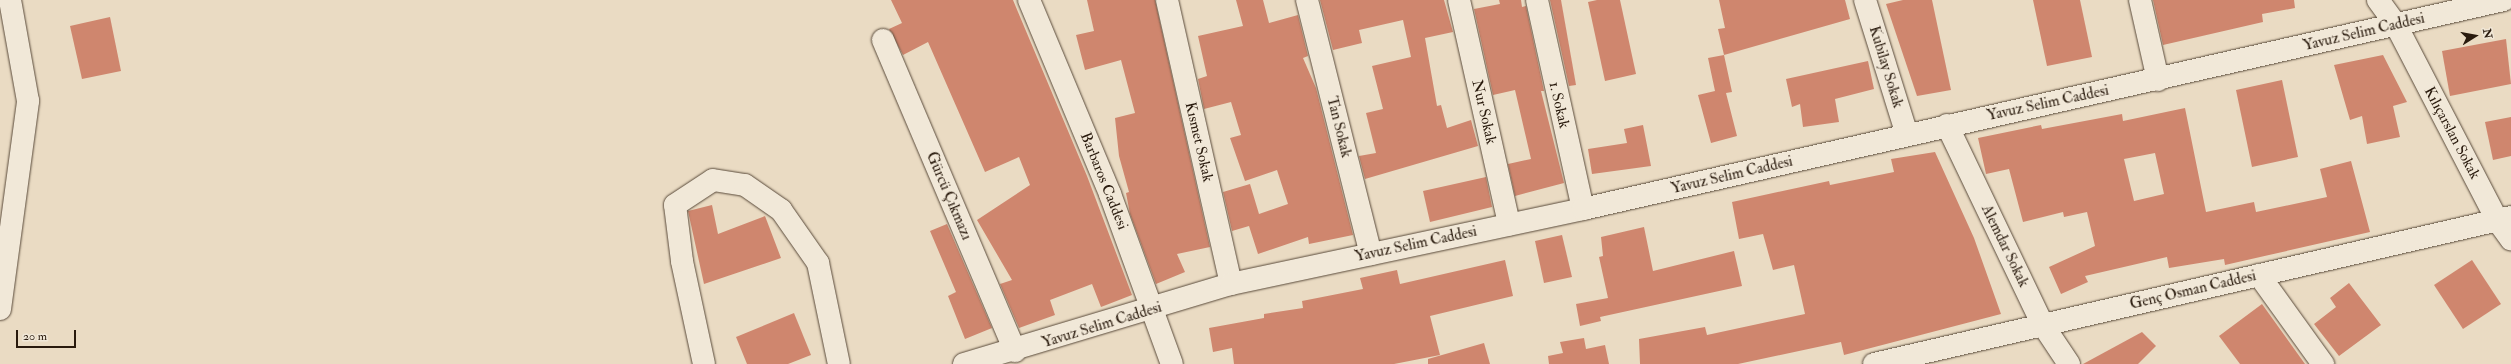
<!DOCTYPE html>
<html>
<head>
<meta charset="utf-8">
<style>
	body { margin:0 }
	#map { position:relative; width:2511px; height:364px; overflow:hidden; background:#eadbc3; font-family:"IM FELL Double Pica",serif }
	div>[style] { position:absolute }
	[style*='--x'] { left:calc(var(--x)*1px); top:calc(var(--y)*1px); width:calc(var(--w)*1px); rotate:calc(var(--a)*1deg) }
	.building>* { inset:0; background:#cf866e }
	.roads { filter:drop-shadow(0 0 1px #594a3a) drop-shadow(0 0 1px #594a3a) }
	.minor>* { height:22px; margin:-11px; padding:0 11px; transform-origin:11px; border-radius:11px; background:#f1e8d8 }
	.tertiary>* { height:22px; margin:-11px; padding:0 11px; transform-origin:11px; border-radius:11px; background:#f1e8d8 }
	span { translate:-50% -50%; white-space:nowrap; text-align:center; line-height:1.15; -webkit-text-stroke:3px #f1e8d8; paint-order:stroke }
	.street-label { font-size:15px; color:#291a0d }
	.north { position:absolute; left:2455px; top:16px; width:40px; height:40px; -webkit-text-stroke:3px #f1e8d8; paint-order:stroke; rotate:79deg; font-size:11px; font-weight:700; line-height:16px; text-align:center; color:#291a0d }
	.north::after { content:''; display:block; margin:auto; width:14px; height:18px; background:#291a0d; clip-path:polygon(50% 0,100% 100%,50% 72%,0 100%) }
	.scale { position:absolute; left:16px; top:330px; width:60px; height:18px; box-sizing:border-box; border:2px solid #291a0d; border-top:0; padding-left:5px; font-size:12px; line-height:14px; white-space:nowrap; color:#291a0d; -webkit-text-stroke:3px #f1e8d8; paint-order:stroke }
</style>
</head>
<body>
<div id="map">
	<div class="building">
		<i style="clip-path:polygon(891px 0,1013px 0,1087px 176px,1132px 295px,1101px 307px,1092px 284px,1050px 300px,1055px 315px,1019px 328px,1000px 284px,1012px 280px,977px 220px,1030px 185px,1019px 157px,985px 172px,928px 42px,903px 55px,889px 29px,902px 23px)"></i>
		<i style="clip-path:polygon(1087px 0,1155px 0,1210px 247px,1177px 254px,1185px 272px,1156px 284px,1130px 214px,1126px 193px,1129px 192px,1119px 156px,1115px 118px,1135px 113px,1121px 60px,1085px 70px,1076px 35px,1094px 31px)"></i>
		<i style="clip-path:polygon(1236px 0,1263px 0,1269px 23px,1298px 15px,1308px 56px,1303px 58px,1316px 88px,1353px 235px,1309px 244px,1308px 237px,1258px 254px,1249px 226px,1232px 231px,1223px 192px,1250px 184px,1259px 214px,1288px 204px,1277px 170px,1245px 181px,1230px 138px,1241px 135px,1231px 102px,1204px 109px,1198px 79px,1207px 76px,1198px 36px,1243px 26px)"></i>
		<i style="clip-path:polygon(1320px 0,1444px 0,1453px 32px,1425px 38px,1437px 106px,1441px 105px,1447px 128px,1471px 120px,1478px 146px,1365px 179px,1359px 156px,1376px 153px,1366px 113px,1383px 109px,1372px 66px,1411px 57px,1403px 20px,1359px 30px,1362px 43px,1333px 50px)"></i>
		<i style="clip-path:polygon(1499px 0,1521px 0,1522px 7px,1526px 6px,1544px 91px,1541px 91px,1564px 183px,1515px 196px,1508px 164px,1531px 159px,1515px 90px,1493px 95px,1474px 9px,1500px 4px)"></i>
		<i style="clip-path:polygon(1550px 0,1561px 0,1576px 85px,1569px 86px)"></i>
		<i style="clip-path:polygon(1597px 0,1620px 0,1636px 74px,1605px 81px,1588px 2px)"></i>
		<i style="clip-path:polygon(1719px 0,1845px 0,1850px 19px,1724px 55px,1718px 29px,1725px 28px)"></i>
		<i style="clip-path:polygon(1903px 0,1932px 0,1951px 90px,1917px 96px,1886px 4px)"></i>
		<i style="clip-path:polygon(2033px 0,2080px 0,2092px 57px,2047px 66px)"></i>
		<i style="clip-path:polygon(2153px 0,2294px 0,2295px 8px,2262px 14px,2263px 22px,2163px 45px)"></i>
		<i style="clip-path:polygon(110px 17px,121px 71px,82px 79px,70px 26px)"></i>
		<i style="clip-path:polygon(2506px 39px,2511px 84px,2450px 96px,2442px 51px)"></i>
		<i style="clip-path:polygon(1724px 55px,1732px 92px,1726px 93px,1737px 136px,1711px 143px,1698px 95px,1715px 91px,1708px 58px)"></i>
		<i style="clip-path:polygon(2383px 55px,2407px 102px,2393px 106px,2400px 137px,2367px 144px,2362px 116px,2350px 120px,2334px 65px)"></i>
		<i style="clip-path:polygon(1868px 61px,1874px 89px,1835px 99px,1839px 122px,1803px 127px,1800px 104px,1792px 107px,1786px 79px)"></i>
		<i style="clip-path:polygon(2282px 80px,2298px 157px,2252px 167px,2236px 90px)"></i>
		<i style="clip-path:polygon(evenodd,2185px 108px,2206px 212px,2254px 202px,2256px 212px,2327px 197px,2320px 169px,2351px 161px,2370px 232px,2225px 265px,2224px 259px,2169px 268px,2167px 257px,2085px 276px,2088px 282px,2061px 294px,2049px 267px,2095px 246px,2087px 212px,2064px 217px,2063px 212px,2023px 222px,2009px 169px,1986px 174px,1978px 138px,2041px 125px,2042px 129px,2122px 114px,2123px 121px,2185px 108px,2155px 153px,2164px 194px,2134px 201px,2124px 159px,2155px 153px)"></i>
		<i style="clip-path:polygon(2511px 117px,2511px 156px,2493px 160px,2485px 122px)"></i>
		<i style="clip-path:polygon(1643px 125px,1651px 166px,1592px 174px,1588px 149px,1627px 143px,1624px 129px)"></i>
		<i style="clip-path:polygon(1935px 152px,1974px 238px,2001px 314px,1844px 355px,1841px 342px,1738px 364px,1640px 364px,1639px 339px,1705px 327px,1707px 335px,1805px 314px,1794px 265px,1773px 270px,1763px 234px,1739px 239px,1732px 202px,1829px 181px,1830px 185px,1894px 172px,1891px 159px)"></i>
		<i style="clip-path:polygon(1486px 177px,1492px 207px,1430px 222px,1423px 191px)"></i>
		<i style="clip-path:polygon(712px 205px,718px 234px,765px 216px,781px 258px,704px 284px,688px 211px)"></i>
		<i style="clip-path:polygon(947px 224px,992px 328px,965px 339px,948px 296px,956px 292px,930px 231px)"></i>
		<i style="clip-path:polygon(1644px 227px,1653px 271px,1734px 251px,1742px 286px,1600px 317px,1601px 321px,1580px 326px,1576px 304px,1608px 298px,1599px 257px,1603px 256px,1601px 237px)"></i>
		<i style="clip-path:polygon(1562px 235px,1572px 277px,1544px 283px,1535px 241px)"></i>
		<i style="clip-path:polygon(1505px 260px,1513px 296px,1430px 316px,1440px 355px,1394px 364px,1234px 364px,1232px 348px,1213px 352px,1209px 328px,1264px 318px,1264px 314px,1303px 308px,1302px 301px,1363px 289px,1360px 278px,1397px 270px,1400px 284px)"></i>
		<i style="clip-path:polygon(2472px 260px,2501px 304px,2463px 329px,2434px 285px)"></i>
		<i style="clip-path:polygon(2349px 283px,2381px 325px,2339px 356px,2314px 324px,2336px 307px,2330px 298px)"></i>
		<i style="clip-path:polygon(2262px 304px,2305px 364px,2240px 364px,2219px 336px)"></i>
		<i style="clip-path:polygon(794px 313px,811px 355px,788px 364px,747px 364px,736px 337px)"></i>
		<i style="clip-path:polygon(2142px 332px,2156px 346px,2138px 364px,2083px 364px)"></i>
		<i style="clip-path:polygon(1584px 338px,1586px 349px,1605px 345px,1609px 364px,1549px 364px,1548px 356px,1563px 353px,1560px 342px)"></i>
		<i style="clip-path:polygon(1484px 343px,1490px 364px,1428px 364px,1428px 359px)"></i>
	</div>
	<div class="roads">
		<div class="minor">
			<i style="--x:1167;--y:0;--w:291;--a:77.3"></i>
			<i style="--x:1307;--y:0;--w:262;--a:75.9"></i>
			<i style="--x:1459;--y:0;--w:230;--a:77.4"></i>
			<i style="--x:1537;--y:0;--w:214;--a:77.6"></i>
			<i style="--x:1865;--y:0;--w:141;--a:72.7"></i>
			<i style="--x:2140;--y:0;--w:82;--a:77.3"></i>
			<i style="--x:2378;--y:0;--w:31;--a:54"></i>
			<i style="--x:2396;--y:25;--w:220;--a:62.6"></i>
			<i style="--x:2497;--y:220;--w:24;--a:54"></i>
			<i style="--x:883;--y:40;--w:338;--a:67"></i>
			<i style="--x:1947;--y:125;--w:222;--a:64.4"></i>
			<i style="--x:2043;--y:325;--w:47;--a:56.3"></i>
			<i style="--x:2259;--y:275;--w:110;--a:54.3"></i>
			<i style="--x:0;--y:309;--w:210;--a:-82.3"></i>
			<i style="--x:28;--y:101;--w:103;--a:-100.1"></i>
			<i style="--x:704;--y:364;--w:105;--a:-102.1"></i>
			<i style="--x:682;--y:261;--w:56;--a:-97.1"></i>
			<i style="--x:675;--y:205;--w:45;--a:-33.3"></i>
			<i style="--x:713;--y:180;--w:32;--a:9"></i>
			<i style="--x:745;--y:185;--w:44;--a:34.8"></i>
			<i style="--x:781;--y:210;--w:65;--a:55.1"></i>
			<i style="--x:818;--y:263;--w:103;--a:78.3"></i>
		</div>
		<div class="tertiary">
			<i style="--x:1029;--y:0;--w:210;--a:67.3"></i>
			<i style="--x:1110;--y:194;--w:181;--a:70"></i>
			<i style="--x:964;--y:364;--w:279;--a:-16.7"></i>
			<i style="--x:1231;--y:284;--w:360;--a:-12"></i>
			<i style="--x:1583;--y:209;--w:944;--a:-12.79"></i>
			<i style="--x:1874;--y:364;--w:654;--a:-12.99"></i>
		</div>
	</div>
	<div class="street-label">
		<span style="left:2364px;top:32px;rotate:-13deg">Yavuz Selim Caddesi</span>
		<span style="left:1886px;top:67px;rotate:73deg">Kubilay Sokak</span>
		<span style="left:2048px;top:103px;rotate:-12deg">Yavuz Selim Caddesi</span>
		<span style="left:1559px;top:105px;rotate:77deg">1. Sokak</span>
		<span style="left:1484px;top:112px;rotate:77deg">Nur Sokak</span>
		<span style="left:1339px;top:127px;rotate:76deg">Tan Sokak</span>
		<span style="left:2452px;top:133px;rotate:62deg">Kılıçarslan Sokak</span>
		<span style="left:1199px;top:142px;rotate:77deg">Kısmet Sokak</span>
		<span style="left:1732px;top:175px;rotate:-13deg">Yavuz Selim Caddesi</span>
		<span style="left:1104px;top:181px;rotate:68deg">Barbaros Caddesi</span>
		<span style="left:949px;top:196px;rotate:67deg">Gürcü Çıkmazı</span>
		<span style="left:1416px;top:244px;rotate:-12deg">Yavuz Selim Caddesi</span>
		<span style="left:2005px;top:246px;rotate:64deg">Alemdar Sokak</span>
		<span style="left:2193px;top:290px;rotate:-13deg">Genç Osman Caddesi</span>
		<span style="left:1102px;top:325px;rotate:-17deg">Yavuz Selim Caddesi</span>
	</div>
	<div class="north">N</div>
	<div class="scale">20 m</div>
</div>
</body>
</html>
